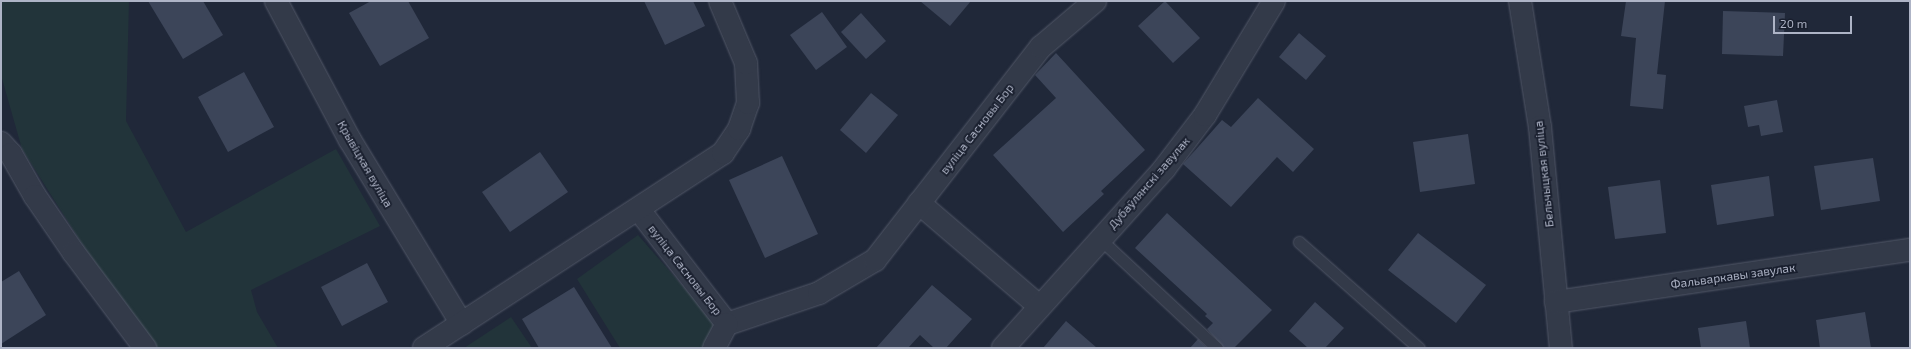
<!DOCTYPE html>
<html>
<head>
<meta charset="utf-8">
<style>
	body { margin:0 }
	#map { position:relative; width:1911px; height:349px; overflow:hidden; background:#202839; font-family:"Exo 2",sans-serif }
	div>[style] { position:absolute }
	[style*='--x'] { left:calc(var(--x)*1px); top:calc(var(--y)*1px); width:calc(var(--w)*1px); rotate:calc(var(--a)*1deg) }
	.green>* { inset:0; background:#22343a }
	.building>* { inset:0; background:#3c4559 }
	.roads { filter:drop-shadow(0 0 1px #515767) drop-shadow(0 0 1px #515767) }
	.lane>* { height:11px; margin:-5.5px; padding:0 5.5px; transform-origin:5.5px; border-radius:5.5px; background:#333a49 }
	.street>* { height:22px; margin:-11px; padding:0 11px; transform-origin:11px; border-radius:11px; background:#333a49 }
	span { translate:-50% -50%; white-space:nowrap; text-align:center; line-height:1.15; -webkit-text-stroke:3.5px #191f2e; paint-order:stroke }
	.street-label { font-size:12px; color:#aeb4c6 }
	.frame { position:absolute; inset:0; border:2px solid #aeb4c6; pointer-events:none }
	.scale { position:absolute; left:1773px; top:16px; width:79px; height:18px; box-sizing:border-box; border:2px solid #aeb4c6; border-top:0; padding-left:5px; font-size:12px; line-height:14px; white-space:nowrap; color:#aeb4c6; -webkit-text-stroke:3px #191f2e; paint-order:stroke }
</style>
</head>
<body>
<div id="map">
	<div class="green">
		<i style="clip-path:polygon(2px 1px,129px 1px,126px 121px,186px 232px,336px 149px,380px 226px,251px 290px,257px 312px,278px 348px,158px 348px,84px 247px,22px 149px,1px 75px)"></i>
		<i style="clip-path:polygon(638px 235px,717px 325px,704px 348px,620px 348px,577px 279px)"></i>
		<i style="clip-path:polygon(511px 317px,532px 348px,464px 348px)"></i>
	</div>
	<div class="building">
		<i style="clip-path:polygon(148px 1px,203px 1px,223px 35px,183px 59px)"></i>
		<i style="clip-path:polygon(371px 1px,408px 1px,429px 38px,380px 66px,349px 13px)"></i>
		<i style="clip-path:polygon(644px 1px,693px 1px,705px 26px,665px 45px)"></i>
		<i style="clip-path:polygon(920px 1px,971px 1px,950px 26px)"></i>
		<i style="clip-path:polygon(1165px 1px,1200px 38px,1173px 63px,1138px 26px)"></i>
		<i style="clip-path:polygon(1626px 1px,1665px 1px,1657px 74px,1666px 75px,1663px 109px,1630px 106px,1636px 38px,1621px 36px)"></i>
		<i style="clip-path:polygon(1723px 11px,1785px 13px,1783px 56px,1722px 54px)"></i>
		<i style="clip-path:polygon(822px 12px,847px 47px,816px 70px,790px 35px)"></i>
		<i style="clip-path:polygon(861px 13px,886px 41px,866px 59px,841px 32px)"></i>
		<i style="clip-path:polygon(1299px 33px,1326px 56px,1306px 80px,1279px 57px)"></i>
		<i style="clip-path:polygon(1056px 53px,1145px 150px,1101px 191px,1104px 194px,1063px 232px,993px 155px,1056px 98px,1035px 75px)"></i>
		<i style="clip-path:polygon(244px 72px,274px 127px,228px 152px,198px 97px)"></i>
		<i style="clip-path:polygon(871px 93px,898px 115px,866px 153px,840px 130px)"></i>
		<i style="clip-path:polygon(1258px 98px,1314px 149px,1293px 172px,1277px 157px,1231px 207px,1183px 164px,1222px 120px,1231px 127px)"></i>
		<i style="clip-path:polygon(1777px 100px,1783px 132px,1761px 136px,1759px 125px,1748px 127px,1744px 106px)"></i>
		<i style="clip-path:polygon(1468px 134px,1475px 184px,1420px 192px,1413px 142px)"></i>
		<i style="clip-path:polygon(540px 152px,568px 192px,510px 232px,482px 192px)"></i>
		<i style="clip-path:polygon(782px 156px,818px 234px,765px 258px,729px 180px)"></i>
		<i style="clip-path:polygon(1873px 158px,1880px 201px,1821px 210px,1814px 166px)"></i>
		<i style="clip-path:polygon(1769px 176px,1774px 216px,1717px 225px,1711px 185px)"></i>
		<i style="clip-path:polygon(1660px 180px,1666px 233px,1615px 239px,1608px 187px)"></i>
		<i style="clip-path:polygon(1167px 213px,1272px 310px,1234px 348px,1224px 348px,1207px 329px,1213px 323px,1205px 316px,1207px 314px,1135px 248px)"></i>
		<i style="clip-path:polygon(1418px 233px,1486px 285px,1456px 323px,1388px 270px)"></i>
		<i style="clip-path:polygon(367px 263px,388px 302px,342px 326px,321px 287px)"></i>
		<i style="clip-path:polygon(19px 271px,46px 315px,1px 344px,1px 282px)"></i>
		<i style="clip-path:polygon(932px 285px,972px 319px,946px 348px,934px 348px,920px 335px,908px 348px,876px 348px)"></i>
		<i style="clip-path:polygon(574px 287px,612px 348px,539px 348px,522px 319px)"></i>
		<i style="clip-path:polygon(1315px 302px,1344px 328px,1325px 348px,1308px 348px,1289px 331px)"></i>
		<i style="clip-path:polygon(1865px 312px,1871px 348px,1820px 348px,1816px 320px)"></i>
		<i style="clip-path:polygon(1066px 321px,1097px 348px,1043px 348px)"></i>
		<i style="clip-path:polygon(1746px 321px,1750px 348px,1701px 348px,1698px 328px)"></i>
		<i style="clip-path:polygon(1198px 339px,1207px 348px,1190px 348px)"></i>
	</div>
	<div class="roads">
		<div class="lane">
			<i style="--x:1100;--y:239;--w:160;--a:43"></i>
			<i style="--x:1299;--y:242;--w:160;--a:41.5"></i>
		</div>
		<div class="street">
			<i style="--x:276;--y:1;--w:157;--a:62"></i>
			<i style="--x:350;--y:140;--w:215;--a:58.7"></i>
			<i style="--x:1520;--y:1;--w:128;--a:81"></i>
			<i style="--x:1540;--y:127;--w:222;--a:84.6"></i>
			<i style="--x:1;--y:143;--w:15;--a:48"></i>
			<i style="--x:11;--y:154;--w:48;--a:60.3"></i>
			<i style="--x:35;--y:196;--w:69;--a:55.6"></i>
			<i style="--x:74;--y:253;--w:119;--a:53.2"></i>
			<i style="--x:919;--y:203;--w:158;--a:40.6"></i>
			<i style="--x:639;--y:210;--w:144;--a:52.3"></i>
			<i style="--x:1556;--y:302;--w:358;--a:-8.4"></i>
			<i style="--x:727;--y:324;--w:97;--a:-18.6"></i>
			<i style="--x:819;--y:293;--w:65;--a:-30.5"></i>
			<i style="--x:875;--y:260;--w:270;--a:-52.1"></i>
			<i style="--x:1041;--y:47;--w:71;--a:-40.4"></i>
			<i style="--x:424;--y:348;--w:357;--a:-33.1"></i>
			<i style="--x:723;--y:153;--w:29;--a:-56"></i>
			<i style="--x:739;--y:129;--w:28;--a:-71"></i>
			<i style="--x:748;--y:103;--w:40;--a:-92.9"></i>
			<i style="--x:746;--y:63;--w:67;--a:-112.8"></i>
			<i style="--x:714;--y:348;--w:27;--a:-62"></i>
			<i style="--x:1003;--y:348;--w:241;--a:-48"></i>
			<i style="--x:1164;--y:169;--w:68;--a:-52.8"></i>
			<i style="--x:1205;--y:115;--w:133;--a:-58.8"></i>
		</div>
	</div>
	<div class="street-label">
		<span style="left:977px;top:129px;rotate:-52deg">вуліца Сасновы Бор</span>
		<span style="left:365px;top:164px;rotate:60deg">Крывіцкая вуліца</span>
		<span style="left:1544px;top:174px;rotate:-96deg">Бельчыцкая вуліца</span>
		<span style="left:1149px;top:183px;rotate:-49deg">Дубаўлянскі завулак</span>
		<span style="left:685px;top:270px;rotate:52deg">вуліца Сасновы Бор</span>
		<span style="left:1733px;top:276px;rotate:-8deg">Фальваркавы завулак</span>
	</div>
	<div class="frame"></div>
	<div class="scale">20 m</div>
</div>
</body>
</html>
